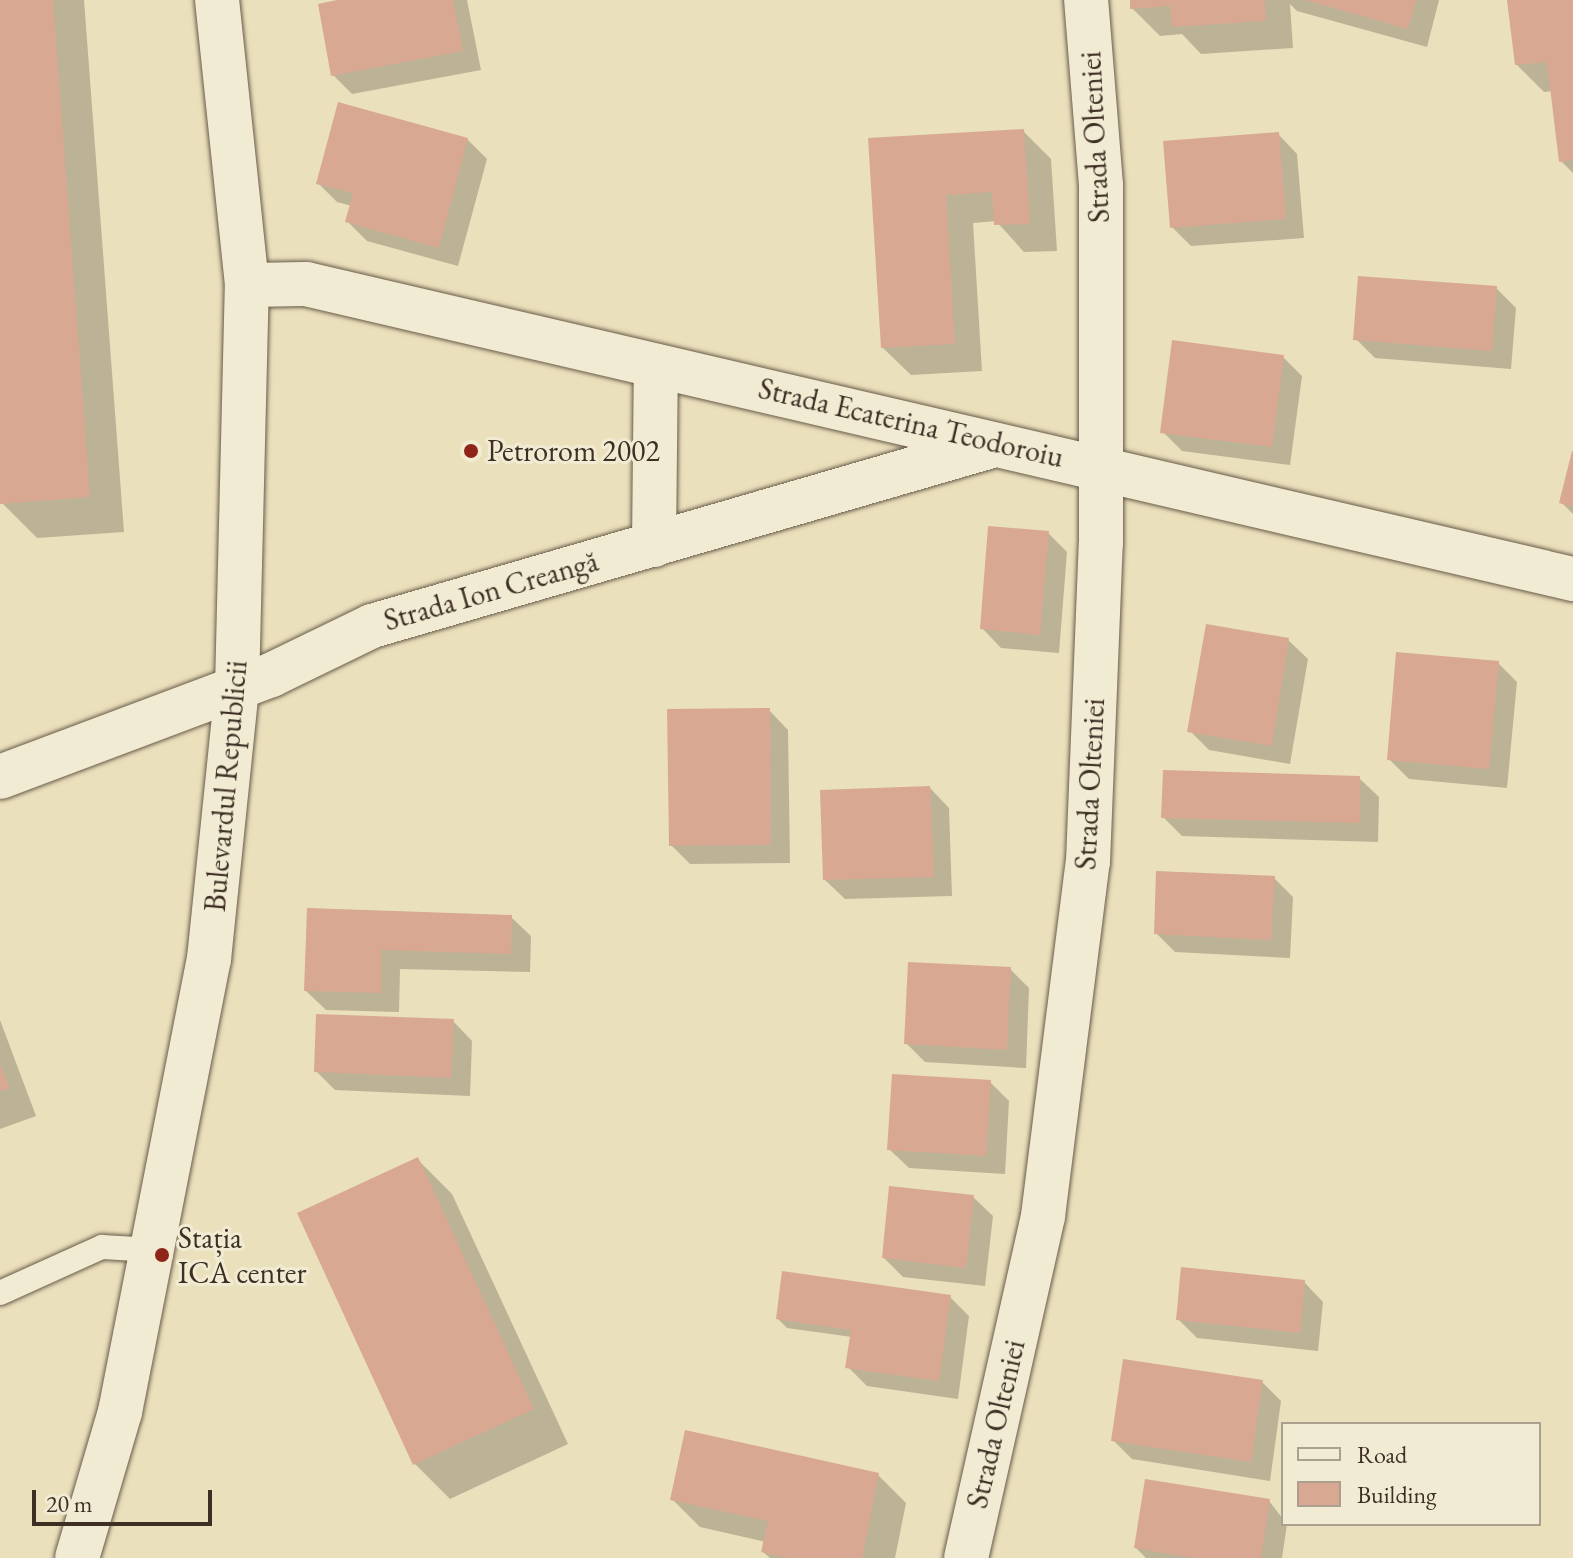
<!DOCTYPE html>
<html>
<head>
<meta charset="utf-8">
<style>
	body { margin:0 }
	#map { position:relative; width:1573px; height:1558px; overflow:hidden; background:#ebe0bc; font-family:"EB Garamond",serif }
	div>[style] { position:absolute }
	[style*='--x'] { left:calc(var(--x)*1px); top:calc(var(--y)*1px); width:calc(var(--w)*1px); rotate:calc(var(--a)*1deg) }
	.shadow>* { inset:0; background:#0003 }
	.building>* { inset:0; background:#d8a893 }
	.roads { filter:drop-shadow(0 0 2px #695b4a) drop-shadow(0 0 2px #695b4a) }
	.lane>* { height:24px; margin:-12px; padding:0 12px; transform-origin:12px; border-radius:12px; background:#f2ebd3 }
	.street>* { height:44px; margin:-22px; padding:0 22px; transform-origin:22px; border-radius:22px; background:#f2ebd3 }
	.secondary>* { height:44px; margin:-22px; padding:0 22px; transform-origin:22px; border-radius:22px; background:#f2ebd3 }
	.dots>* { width:22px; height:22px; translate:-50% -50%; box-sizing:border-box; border:4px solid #f2ebd3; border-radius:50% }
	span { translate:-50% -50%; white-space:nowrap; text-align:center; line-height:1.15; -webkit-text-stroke:6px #f2ebd3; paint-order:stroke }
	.street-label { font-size:30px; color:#3e2f24 }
	.poi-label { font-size:30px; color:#3e2f24 }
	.left { translate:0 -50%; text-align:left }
	.legend { position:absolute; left:1281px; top:1422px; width:260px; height:104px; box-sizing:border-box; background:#f2ebd3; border:2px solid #aaa08d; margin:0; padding:10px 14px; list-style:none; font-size:24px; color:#3e2f24 }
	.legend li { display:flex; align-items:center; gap:16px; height:40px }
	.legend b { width:40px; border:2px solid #aaa08d }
	.scale { position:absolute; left:32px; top:1490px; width:180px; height:36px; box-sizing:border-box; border:4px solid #3e2f24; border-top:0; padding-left:10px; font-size:24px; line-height:28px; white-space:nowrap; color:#3e2f24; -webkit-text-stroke:6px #f2ebd3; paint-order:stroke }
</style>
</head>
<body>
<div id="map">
	<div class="shadow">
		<i style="clip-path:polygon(0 0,84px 0,124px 532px,37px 538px,2px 503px)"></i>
		<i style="clip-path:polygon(348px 0,467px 0,481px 70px,352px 94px,333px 75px)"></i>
		<i style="clip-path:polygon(1132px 0,1439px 0,1427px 47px,1297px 11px,1290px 4px,1293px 48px,1201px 54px,1182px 34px,1160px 36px,1132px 8px)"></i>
		<i style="clip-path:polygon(1509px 0,1573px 0,1573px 173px,1561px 161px,1553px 91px,1544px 92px,1516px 64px)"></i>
		<i style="clip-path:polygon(1023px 131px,1051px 159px,1057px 251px,1024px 252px,996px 221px,973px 223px,982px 371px,911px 375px,883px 348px,870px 140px)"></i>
		<i style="clip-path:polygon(1278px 134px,1297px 154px,1304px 238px,1191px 246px,1172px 227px)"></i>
		<i style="clip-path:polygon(467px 139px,487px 159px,458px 266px,367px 241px,348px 222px,352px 206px,337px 202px,318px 183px)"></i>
		<i style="clip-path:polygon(1496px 288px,1516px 308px,1511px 369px,1375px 358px,1356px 339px)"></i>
		<i style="clip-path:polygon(1283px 357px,1302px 376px,1290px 465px,1182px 451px,1163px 432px)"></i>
		<i style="clip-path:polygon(1573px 455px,1573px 514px,1561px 502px)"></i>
		<i style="clip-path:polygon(1048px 533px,1067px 552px,1059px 653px,1001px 648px,982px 628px)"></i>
		<i style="clip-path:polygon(1288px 640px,1308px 659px,1290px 764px,1209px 750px,1190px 731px)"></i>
		<i style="clip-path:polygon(1498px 663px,1517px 682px,1507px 788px,1409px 779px,1390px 760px)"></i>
		<i style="clip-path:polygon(769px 710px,788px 730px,790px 863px,690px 864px,671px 845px)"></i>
		<i style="clip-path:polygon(1359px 778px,1379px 797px,1378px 842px,1182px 836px,1163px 817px)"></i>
		<i style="clip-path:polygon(930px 788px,949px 808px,952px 896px,845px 899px,825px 880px)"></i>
		<i style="clip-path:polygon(1274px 878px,1293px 897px,1290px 958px,1175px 952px,1156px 933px)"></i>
		<i style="clip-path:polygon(309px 911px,511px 917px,531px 936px,530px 972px,400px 969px,399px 1012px,326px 1010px,306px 991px)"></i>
		<i style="clip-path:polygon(1010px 969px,1029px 988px,1026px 1068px,925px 1062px,906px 1043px)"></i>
		<i style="clip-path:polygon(0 1020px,36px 1116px,0 1129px)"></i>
		<i style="clip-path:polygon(453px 1021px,472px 1041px,470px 1096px,335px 1090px,316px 1071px)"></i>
		<i style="clip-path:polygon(990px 1082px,1009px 1101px,1005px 1174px,909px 1168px,889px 1149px)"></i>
		<i style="clip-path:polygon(417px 1159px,452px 1194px,568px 1444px,450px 1499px,415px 1464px)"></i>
		<i style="clip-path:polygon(973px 1197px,993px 1216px,985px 1286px,903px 1277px,884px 1258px)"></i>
		<i style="clip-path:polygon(1304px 1282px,1323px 1302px,1318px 1351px,1197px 1338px,1178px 1319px)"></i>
		<i style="clip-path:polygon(950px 1297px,969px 1316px,958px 1399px,867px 1386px,848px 1367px,852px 1337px,787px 1328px,778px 1319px)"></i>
		<i style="clip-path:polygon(1262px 1382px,1281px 1401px,1270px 1481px,1132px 1459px,1113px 1440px)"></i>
		<i style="clip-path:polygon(878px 1475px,906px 1503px,895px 1558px,770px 1558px,763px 1552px,766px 1542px,700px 1527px,672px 1499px)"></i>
		<i style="clip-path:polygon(1269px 1501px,1287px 1524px,1282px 1558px,1146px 1558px,1136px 1548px)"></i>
	</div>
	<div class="building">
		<i style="clip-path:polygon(0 0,53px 0,90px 497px,0 504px)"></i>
		<i style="clip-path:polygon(337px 0,453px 0,463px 51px,331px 76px,318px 4px)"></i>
		<i style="clip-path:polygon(1130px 0,1265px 0,1266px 21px,1172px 27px,1170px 6px,1130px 9px)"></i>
		<i style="clip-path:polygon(1305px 0,1416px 0,1408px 29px)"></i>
		<i style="clip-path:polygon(1507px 0,1573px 0,1573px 160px,1559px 162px,1547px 62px,1515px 65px)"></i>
		<i style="clip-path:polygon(338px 102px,468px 138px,439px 248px,345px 222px,353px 193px,316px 184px)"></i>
		<i style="clip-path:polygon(1024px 129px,1030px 224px,994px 225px,992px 192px,946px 195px,955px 344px,881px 348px,868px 138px)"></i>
		<i style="clip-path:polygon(1279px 132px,1286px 219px,1170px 228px,1163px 141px)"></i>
		<i style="clip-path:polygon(1358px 276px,1497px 286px,1492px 351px,1353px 340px)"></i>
		<i style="clip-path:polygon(1172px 340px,1284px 355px,1272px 447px,1160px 433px)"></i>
		<i style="clip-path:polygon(1572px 451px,1573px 451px,1573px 507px,1559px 503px)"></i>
		<i style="clip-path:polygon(988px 526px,1049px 531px,1040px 635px,980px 629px)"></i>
		<i style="clip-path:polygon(1206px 624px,1289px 638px,1272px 746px,1187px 732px)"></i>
		<i style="clip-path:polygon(1396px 652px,1499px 661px,1489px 769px,1387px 760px)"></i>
		<i style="clip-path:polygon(770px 708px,771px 845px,669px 846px,667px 709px)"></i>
		<i style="clip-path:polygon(1163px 770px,1360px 776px,1360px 823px,1161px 818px)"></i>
		<i style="clip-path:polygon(930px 786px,934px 877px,823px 880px,820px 790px)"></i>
		<i style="clip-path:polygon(1156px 871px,1275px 876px,1271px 940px,1154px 934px)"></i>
		<i style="clip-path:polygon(307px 908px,512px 915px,511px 954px,381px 950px,381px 993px,304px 991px)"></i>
		<i style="clip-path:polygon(908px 962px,1011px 967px,1007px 1050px,904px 1044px)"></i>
		<i style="clip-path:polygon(316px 1014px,454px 1019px,451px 1078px,314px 1072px)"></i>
		<i style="clip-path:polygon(0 1064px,9px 1088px,0 1091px)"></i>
		<i style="clip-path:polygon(892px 1074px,991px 1080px,986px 1156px,887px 1150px)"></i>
		<i style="clip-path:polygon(418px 1157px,534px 1409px,413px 1465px,297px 1213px)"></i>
		<i style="clip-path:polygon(889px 1186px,974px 1195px,966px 1268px,882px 1258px)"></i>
		<i style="clip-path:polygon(1181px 1267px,1305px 1280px,1300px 1333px,1176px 1320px)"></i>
		<i style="clip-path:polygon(782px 1271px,951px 1295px,939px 1381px,845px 1368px,851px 1330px,776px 1319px)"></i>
		<i style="clip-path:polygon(1123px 1359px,1263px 1380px,1251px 1462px,1111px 1441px)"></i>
		<i style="clip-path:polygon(685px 1430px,879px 1473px,862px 1558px,787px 1558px,761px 1552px,768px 1521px,670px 1500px)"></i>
		<i style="clip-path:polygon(1145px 1479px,1270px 1499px,1261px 1558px,1194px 1558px,1134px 1548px)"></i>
	</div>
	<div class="roads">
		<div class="lane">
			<i style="--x:0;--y:1293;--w:112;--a:-24.3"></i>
			<i style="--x:102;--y:1247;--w:52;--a:3.3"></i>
		</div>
		<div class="street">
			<i style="--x:247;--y:285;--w:59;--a:-1"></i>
			<i style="--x:306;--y:284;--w:1301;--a:13.11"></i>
			<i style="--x:654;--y:545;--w:179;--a:-89.4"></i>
			<i style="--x:0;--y:777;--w:290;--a:-20.6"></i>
			<i style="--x:271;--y:675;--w:112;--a:-25.9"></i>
			<i style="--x:372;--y:626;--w:649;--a:-16.2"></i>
			<i style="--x:966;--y:1558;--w:351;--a:-77.3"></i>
			<i style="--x:1043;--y:1216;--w:357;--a:-82.8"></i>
			<i style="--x:1088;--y:862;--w:319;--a:-87.7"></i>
			<i style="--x:1101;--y:543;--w:358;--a:-90"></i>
			<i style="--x:1101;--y:185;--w:186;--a:-94.6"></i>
		</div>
		<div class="secondary">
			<i style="--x:77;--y:1558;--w:152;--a:-73.6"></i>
			<i style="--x:120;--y:1412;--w:462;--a:-78.9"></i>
			<i style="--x:209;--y:959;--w:272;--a:-84.1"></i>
			<i style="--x:237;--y:688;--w:403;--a:-88.6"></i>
			<i style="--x:247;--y:285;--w:287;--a:-96"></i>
		</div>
	</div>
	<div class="dots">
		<i style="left:471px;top:451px;background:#8f2418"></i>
		<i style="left:162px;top:1255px;background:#8f2418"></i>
	</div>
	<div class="street-label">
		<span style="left:1095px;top:137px;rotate:-93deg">Strada Olteniei</span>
		<span style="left:911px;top:423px;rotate:13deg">Strada Ecaterina Teodoroiu</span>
		<span style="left:491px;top:591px;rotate:-16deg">Strada Ion Creangă</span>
		<span style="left:1090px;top:784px;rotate:-87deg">Strada Olteniei</span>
		<span style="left:226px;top:786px;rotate:-85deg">Bulevardul Republicii</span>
		<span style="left:996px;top:1424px;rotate:-77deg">Strada Olteniei</span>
	</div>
	<div class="poi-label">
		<span class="left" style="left:487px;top:451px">Petrorom 2002</span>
		<span class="left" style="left:178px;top:1255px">Stația<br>ICA center</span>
	</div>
	<ul class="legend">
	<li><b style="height:10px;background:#f2ebd3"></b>Road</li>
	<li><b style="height:22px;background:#d8a893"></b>Building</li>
	</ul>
	<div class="scale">20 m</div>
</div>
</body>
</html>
